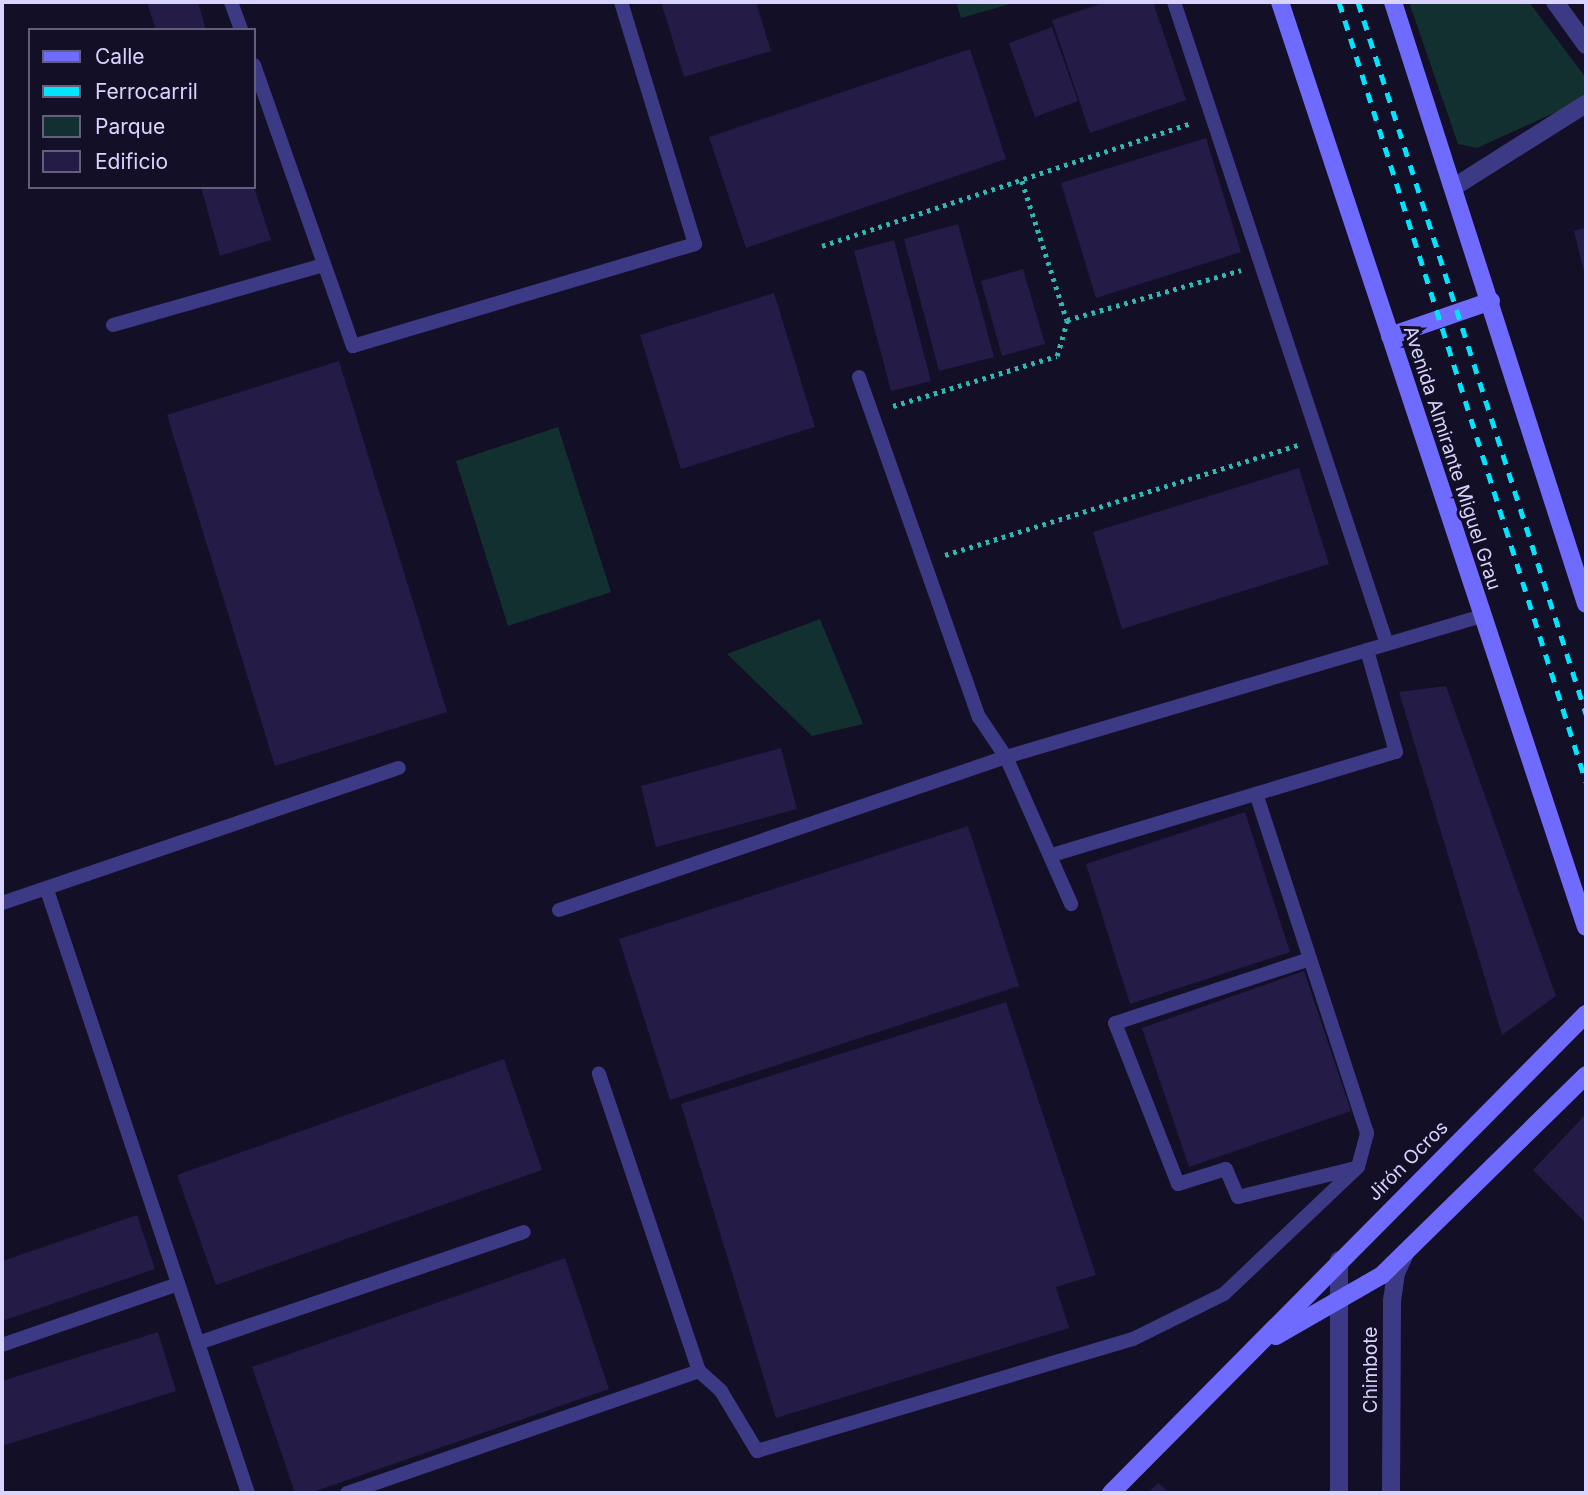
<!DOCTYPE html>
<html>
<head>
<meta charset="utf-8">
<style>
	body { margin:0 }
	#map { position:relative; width:1588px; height:1495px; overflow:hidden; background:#130f26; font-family:Inter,sans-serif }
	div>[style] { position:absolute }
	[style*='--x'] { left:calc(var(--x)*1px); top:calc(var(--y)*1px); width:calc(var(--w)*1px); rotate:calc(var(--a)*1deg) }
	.green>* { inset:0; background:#12302f }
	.building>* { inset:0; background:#241b47 }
	.path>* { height:4.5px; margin-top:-2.25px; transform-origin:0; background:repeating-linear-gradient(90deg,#2fb8b0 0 3.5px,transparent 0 8.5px) }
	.service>* { height:14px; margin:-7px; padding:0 7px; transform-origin:7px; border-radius:7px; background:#3d3a85 }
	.minor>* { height:18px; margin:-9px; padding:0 9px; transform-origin:9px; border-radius:9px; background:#3d3a85 }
	.tertiary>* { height:18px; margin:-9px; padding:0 9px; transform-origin:9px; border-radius:9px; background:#3d3a85 }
	.secondary>* { height:18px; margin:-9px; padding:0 9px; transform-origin:9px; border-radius:9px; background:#6f6bff }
	.rail>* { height:5px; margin-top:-2.5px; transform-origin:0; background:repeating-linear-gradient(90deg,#00e5ff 0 10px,transparent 0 19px) }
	span { translate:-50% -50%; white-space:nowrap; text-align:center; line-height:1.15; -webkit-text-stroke:6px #130f26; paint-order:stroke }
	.street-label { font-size:19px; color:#d9d4ff }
	.frame { position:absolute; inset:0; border:4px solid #d9d4ff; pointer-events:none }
	.legend { position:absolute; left:28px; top:28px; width:228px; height:161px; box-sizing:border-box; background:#130f26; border:2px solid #625e7d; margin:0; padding:9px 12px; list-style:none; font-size:21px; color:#d9d4ff }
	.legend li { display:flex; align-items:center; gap:14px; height:35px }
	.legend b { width:35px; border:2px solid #625e7d }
</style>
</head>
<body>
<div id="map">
	<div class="green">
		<i style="clip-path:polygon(956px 2px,1017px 2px,961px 18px)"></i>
		<i style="clip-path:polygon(1409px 2px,1529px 2px,1586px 78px,1585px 99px,1477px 148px,1458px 144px)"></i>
		<i style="clip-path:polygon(558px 427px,611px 592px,508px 626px,456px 461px)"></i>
		<i style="clip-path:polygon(820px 619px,863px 724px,812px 736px,727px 654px)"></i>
	</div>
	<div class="building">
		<i style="clip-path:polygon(147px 2px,198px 2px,206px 30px,156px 30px)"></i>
		<i style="clip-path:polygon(661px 2px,756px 2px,771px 51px,684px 77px)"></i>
		<i style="clip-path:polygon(1106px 2px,1153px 2px,1186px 100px,1090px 133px,1052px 20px)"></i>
		<i style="clip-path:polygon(1052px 27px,1078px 101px,1035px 117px,1009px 43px)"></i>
		<i style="clip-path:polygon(970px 49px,1006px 159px,746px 248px,709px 137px)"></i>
		<i style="clip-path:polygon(1206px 138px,1241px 252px,1096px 298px,1061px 183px)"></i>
		<i style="clip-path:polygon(201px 187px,254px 187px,271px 240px,220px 256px)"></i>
		<i style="clip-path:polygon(958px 224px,994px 357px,939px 371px,904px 239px)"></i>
		<i style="clip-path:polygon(1586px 227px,1586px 275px,1585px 275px,1574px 231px)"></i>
		<i style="clip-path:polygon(894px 240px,931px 381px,891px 391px,854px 251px)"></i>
		<i style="clip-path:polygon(1023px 269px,1045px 344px,1002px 356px,981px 281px)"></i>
		<i style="clip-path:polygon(774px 293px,815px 427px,681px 469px,640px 335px)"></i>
		<i style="clip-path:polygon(339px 361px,447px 712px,275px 766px,167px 415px)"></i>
		<i style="clip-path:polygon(1299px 468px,1329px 564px,1122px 629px,1093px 532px)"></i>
		<i style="clip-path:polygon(1446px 686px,1556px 996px,1502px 1035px,1399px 692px)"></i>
		<i style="clip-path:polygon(781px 748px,797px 809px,656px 847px,641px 786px)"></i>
		<i style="clip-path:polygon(1245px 812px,1290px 952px,1130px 1004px,1086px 864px)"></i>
		<i style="clip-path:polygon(968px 826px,1019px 986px,670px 1100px,619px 939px)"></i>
		<i style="clip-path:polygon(1304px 971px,1351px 1111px,1189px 1167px,1142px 1028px)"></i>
		<i style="clip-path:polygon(1006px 1002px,1096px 1275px,1056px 1287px,1069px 1328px,776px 1418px,681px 1104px)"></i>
		<i style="clip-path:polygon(504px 1059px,542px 1170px,216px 1285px,177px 1175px)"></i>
		<i style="clip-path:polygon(1586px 1114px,1586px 1223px,1533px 1170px)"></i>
		<i style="clip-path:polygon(137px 1215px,155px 1269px,2px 1321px,2px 1261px)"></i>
		<i style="clip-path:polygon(565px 1258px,609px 1389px,310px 1493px,295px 1493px,252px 1367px)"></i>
		<i style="clip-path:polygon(158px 1332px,176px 1391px,2px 1446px,2px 1381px)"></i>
		<i style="clip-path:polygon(1158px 1483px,1170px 1493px,1148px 1493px)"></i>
	</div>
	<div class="path">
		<i style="--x:1022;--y:181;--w:146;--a:72.1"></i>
		<i style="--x:1067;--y:320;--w:181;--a:-16"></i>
		<i style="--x:822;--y:246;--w:389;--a:-18.4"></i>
		<i style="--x:893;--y:406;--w:171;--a:-17"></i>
		<i style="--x:1057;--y:356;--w:37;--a:-74"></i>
		<i style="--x:945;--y:555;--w:370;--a:-17.3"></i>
	</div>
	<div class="service">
		<i style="--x:231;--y:2;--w:30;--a:70"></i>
		<i style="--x:1174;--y:2;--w:676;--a:71.65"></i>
		<i style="--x:254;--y:65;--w:298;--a:70.6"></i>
		<i style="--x:353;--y:346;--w:357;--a:-16.6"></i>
		<i style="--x:695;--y:244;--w:253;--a:-107"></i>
		<i style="--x:113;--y:325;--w:219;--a:-15.9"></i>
		<i style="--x:859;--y:377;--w:361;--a:70.6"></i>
		<i style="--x:979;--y:717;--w:48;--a:56"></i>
		<i style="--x:1006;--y:757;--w:161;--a:66.1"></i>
		<i style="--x:1052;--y:855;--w:359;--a:-16.7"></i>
		<i style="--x:1396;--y:752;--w:106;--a:-105.9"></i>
		<i style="--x:47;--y:890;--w:636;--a:71.57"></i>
		<i style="--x:2;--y:903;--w:419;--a:-18.8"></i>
		<i style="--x:559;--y:910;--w:472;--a:-18.9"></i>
		<i style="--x:1006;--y:757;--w:496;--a:-16.5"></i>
		<i style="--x:1310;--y:959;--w:205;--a:161.8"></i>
		<i style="--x:1115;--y:1023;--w:173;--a:68.6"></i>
		<i style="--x:1178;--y:1184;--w:50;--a:-17.4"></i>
		<i style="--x:1226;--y:1169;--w:30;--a:67"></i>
		<i style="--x:1238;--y:1197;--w:122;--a:-13.8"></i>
		<i style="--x:198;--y:1343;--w:344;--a:-18.8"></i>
		<i style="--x:2;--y:1345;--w:186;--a:-19.1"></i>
		<i style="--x:699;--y:1371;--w:30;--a:42"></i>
		<i style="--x:721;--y:1391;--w:70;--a:59"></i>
		<i style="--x:757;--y:1451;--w:392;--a:-16.6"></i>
		<i style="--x:1133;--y:1339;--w:102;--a:-26.3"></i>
		<i style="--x:1224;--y:1294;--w:185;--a:-43.5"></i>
		<i style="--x:1358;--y:1167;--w:35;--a:-75"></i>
		<i style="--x:1367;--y:1133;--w:357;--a:-108.1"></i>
		<i style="--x:347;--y:1493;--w:373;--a:-19.1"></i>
		<i style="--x:699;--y:1371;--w:314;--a:-108.6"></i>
	</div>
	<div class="minor">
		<i style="--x:1555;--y:2;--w:53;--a:54.2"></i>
		<i style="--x:1454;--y:187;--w:156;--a:-32.2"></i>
	</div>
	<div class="tertiary">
		<i style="--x:1339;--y:1260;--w:233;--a:90"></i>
		<i style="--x:1391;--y:1493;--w:192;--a:-89.7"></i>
		<i style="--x:1392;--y:1301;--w:28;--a:-82"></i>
		<i style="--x:1396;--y:1273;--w:21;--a:-65"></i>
	</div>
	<div class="secondary">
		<i style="--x:1280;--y:2;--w:974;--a:71.7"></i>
		<i style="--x:1393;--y:2;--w:632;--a:72.22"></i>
		<i style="--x:1390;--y:336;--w:107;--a:-19.1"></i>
		<i style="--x:1276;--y:1336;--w:122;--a:-29.9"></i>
		<i style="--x:1382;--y:1275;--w:286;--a:-44.4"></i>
		<i style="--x:1111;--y:1493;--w:675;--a:-45.24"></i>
	</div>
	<div class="rail">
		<i style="--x:1339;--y:2;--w:818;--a:72.43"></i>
		<i style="--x:1358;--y:2;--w:748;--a:72.24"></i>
	</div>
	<div class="street-label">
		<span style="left:1452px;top:458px;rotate:72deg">Avenida Almirante Miguel Grau</span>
		<span style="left:1408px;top:1161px;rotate:-45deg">Jirón Ocros</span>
		<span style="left:1371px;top:1370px;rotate:-90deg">Chimbote</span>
	</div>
	<div class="frame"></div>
	<ul class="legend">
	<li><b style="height:9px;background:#6f6bff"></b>Calle</li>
	<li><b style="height:9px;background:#00e5ff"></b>Ferrocarril</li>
	<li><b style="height:19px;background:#12302f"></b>Parque</li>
	<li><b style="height:19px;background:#241b47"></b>Edificio</li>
	</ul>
</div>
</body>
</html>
